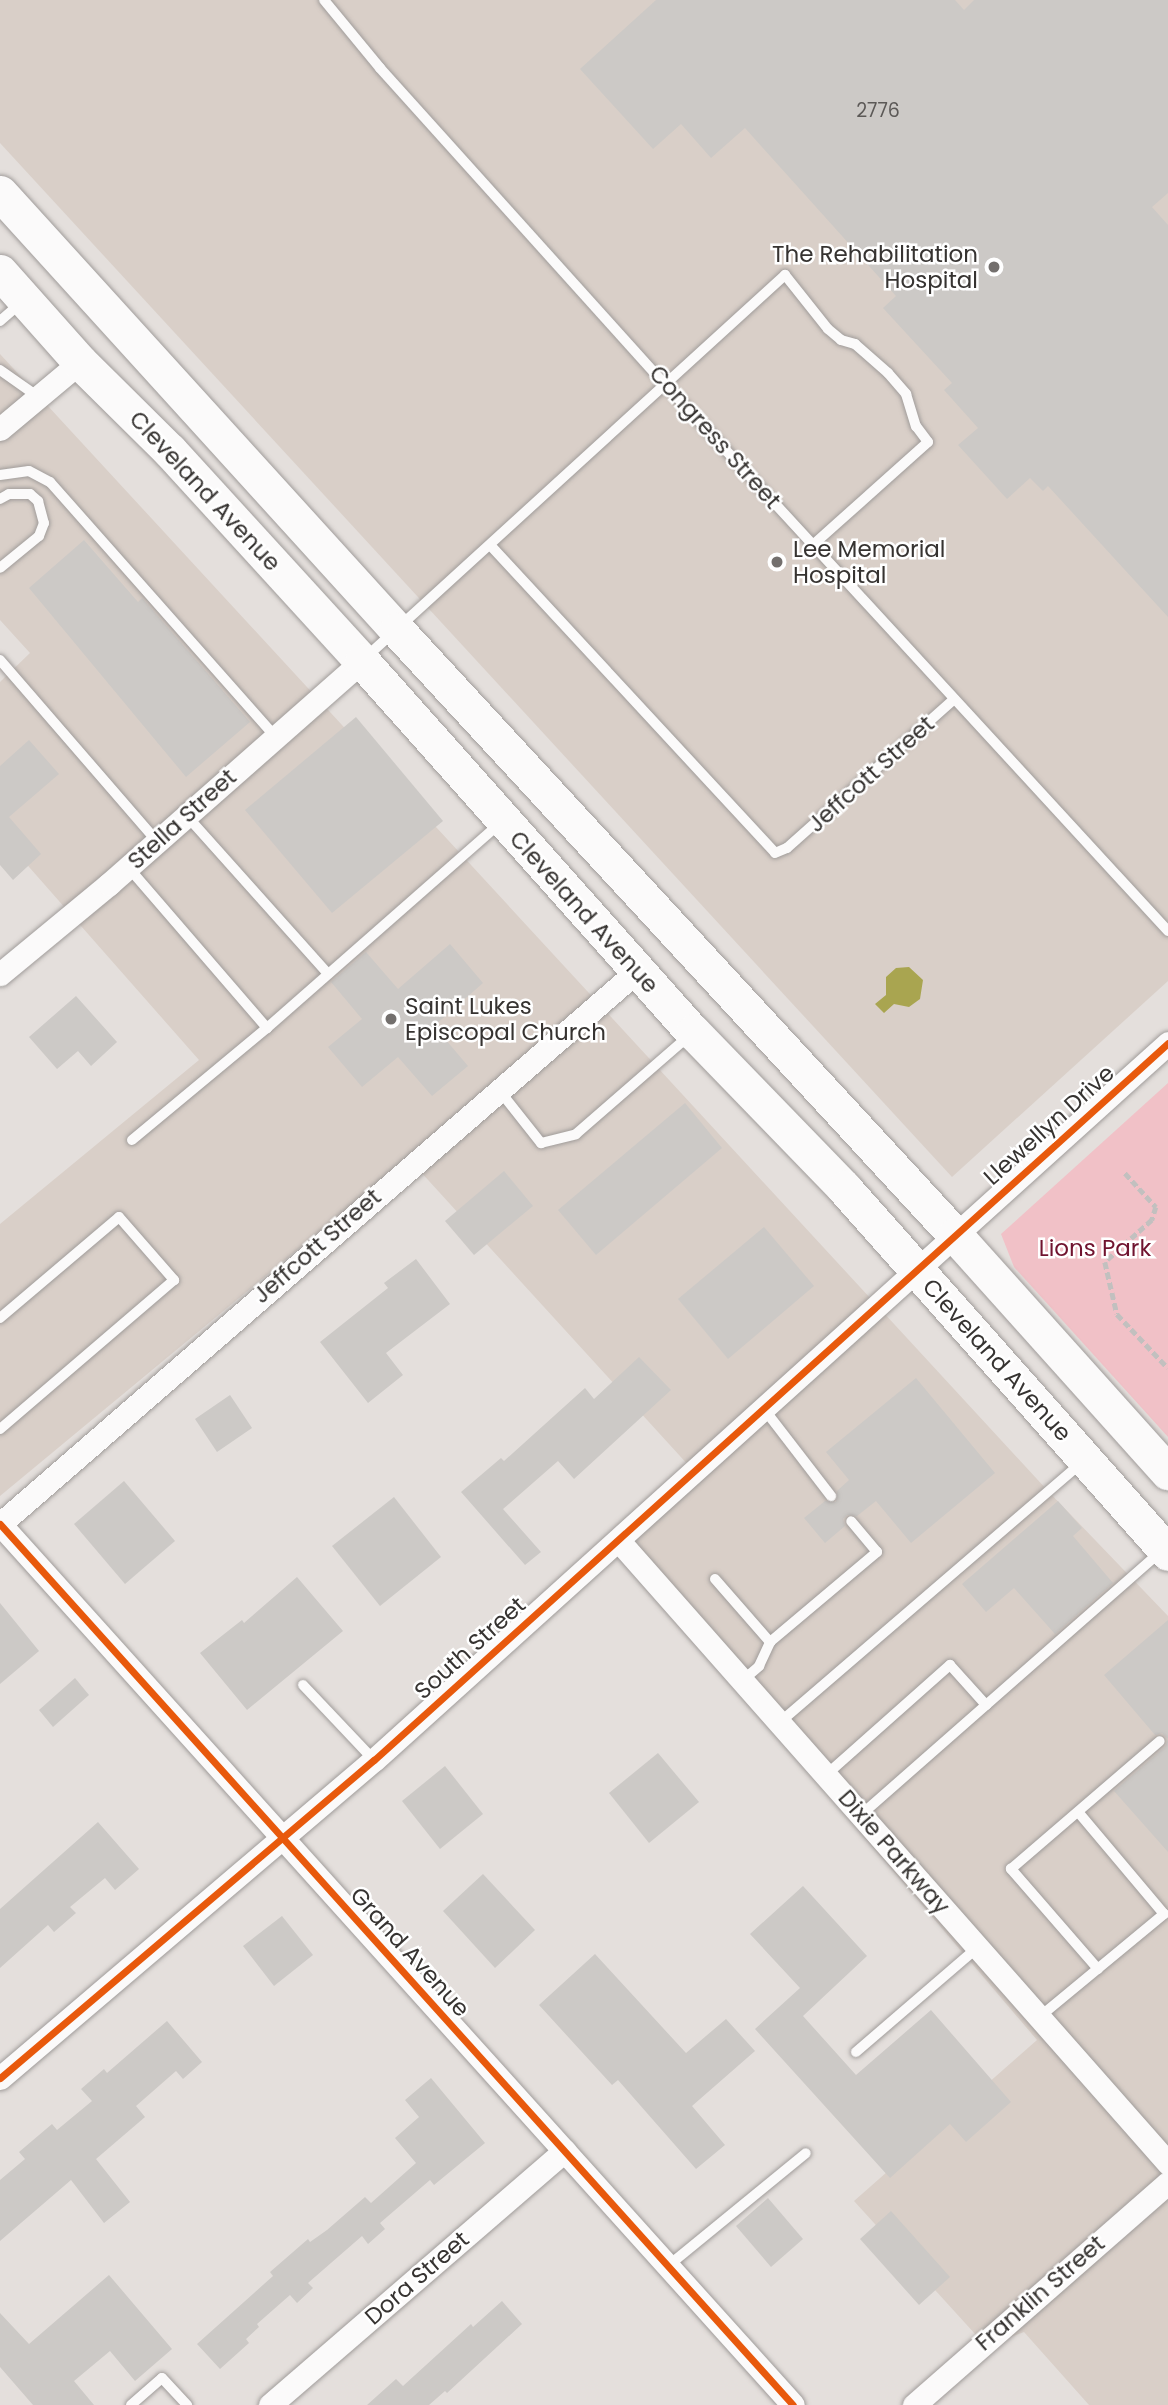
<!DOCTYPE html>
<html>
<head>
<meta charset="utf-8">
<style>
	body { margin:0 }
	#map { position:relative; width:1168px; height:2405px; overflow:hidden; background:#e4dfdc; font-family:Poppins,sans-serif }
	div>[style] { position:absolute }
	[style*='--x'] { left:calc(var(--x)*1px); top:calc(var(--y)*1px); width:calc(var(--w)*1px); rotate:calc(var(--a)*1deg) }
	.built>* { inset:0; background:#d9cfc8 }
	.green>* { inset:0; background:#f1c1c7 }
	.water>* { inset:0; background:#a9a550 }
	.building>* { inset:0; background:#ccc9c6 }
	.path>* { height:4.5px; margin-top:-2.25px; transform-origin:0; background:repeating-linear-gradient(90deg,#c2c0bf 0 7px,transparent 0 10.5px) }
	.roads { filter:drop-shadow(0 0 2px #a09c9a) drop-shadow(0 0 2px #a09c9a) }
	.lane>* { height:10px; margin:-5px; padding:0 5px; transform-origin:5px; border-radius:5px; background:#fbfafa }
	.street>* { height:23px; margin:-11.5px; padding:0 11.5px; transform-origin:11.5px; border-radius:11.5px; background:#fbfafa }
	.primary>* { height:35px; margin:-17.5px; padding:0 17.5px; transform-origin:17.5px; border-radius:17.5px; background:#fbfafa }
	.cycleway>* { height:7px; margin:-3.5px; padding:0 3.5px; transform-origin:3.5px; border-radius:3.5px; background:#e8590c }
	.dots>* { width:19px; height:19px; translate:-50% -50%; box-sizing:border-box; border:4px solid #fff; border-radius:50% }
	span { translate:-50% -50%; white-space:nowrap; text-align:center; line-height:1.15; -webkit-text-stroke:5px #fff; paint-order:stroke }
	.number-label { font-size:19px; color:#5c5957 }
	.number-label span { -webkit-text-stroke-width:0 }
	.poi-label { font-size:23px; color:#363331 }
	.right { translate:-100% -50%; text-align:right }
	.left { translate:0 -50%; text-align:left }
	.street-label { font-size:23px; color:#363331 }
	.park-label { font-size:23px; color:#70132f }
</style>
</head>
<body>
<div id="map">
	<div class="built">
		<i style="clip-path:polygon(0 0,1168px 0,1168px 981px,952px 1177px,0 143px)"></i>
		<i style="clip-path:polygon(0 354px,1048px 1491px,1168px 1616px,1168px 2405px,1089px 2405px,1024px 2332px,986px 2346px,854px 2201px,1037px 2040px,609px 1537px,690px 1467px,408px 1158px,0 1496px,0 1224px,199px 1060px,0 834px,0 682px,30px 653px,0 620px)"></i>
	</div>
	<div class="green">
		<i style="clip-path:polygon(1168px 1083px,1168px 1437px,1014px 1267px,1001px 1234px)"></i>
	</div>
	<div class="water">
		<i style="clip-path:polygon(909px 967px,923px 980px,920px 999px,909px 1007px,894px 1004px,884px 1013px,875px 1004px,886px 995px,886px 977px,896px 968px)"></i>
	</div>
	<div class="building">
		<i style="clip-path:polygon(656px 0,955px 0,964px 10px,974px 0,1168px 0,1168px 193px,1152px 207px,1168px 225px,1168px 617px,1048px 486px,1043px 491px,1030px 478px,1007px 499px,958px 445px,978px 428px,944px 390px,952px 383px,883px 308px,896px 296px,745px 128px,711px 158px,681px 124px,653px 149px,580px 69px)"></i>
		<i style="clip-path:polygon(84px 540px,138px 602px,142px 598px,250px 722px,186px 777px,29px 588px)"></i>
		<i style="clip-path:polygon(356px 717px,443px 821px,332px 913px,245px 810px)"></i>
		<i style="clip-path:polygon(29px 740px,59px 774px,9px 817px,41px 854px,13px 880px,0 865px,0 766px)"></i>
		<i style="clip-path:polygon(450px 944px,483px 983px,434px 1026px,468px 1066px,432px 1096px,398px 1057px,362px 1087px,328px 1047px,362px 1019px,331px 982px,366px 952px,398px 989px)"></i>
		<i style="clip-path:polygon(76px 996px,117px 1042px,91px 1066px,78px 1051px,57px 1069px,29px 1037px)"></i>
		<i style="clip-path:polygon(685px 1103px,722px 1148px,596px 1255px,558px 1210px)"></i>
		<i style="clip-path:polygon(504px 1171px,533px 1206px,474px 1255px,445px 1221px)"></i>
		<i style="clip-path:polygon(764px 1227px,814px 1286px,728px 1359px,678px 1299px)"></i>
		<i style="clip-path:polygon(416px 1259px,450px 1304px,386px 1353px,403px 1375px,368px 1403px,320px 1342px,388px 1288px,384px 1283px)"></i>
		<i style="clip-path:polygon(639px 1357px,671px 1390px,574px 1479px,558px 1461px,503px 1509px,541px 1552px,525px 1565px,461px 1492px,501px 1458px,504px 1461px,585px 1388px,594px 1399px)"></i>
		<i style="clip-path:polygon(916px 1378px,995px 1473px,911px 1543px,876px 1501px,857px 1516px,847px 1515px,843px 1519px,845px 1526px,825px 1543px,804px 1518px,825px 1501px,836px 1502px,837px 1491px,849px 1480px,826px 1452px)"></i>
		<i style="clip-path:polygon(230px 1395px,252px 1428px,217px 1452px,195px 1419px)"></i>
		<i style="clip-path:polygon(124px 1481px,175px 1541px,125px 1584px,74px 1524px)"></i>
		<i style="clip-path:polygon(394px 1497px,441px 1557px,380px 1606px,332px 1546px)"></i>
		<i style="clip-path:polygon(1058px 1501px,1082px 1528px,1073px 1536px,1113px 1583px,1055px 1634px,1014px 1588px,986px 1612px,962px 1584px)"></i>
		<i style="clip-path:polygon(297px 1577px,343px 1631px,247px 1710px,200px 1653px,242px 1620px,244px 1623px)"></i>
		<i style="clip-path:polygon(0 1603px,39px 1651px,0 1684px)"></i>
		<i style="clip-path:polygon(1168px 1620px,1168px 1852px,1114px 1791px,1165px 1747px,1168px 1739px,1162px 1733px,1155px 1735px,1104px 1675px)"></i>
		<i style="clip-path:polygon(75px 1678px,89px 1695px,53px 1727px,39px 1710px)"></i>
		<i style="clip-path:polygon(658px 1753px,699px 1802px,649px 1843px,609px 1793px)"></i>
		<i style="clip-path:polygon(445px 1766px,483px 1814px,440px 1849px,402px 1801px)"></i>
		<i style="clip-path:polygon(98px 1822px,139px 1869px,115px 1890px,105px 1878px,70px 1907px,76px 1913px,54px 1932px,48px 1925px,0 1968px,0 1909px)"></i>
		<i style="clip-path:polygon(483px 1874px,535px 1930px,495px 1968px,443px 1911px)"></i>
		<i style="clip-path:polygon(803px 1886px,867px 1956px,803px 2016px,856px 2075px,931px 2010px,1011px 2102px,966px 2142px,950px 2124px,890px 2178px,755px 2029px,800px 1988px,750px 1934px)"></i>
		<i style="clip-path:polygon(282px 1916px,313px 1955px,274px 1986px,243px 1946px)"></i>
		<i style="clip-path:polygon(595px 1954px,686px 2053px,726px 2019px,755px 2051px,692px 2106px,725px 2145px,696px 2169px,618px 2080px,612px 2085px,539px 2005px)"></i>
		<i style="clip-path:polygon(167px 2021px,202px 2062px,183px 2079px,176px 2071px,136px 2106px,145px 2117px,96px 2159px,130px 2202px,104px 2223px,71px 2180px,0 2241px,0 2180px,25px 2159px,19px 2152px,52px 2124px,57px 2130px,92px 2101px,81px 2089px,104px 2069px,107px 2073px)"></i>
		<i style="clip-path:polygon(431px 2078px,485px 2143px,434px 2185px,430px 2180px,380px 2223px,385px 2229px,368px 2244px,362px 2236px,308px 2283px,313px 2288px,297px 2303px,290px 2295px,257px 2324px,259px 2327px,246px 2339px,249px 2343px,220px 2369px,197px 2344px,273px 2276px,270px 2272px,308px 2239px,310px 2242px,327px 2230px,365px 2197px,371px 2203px,416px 2163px,395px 2138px,419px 2117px,405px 2100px)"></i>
		<i style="clip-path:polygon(768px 2198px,803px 2239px,771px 2267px,736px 2226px)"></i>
		<i style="clip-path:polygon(891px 2211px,950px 2277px,919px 2305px,860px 2239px)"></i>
		<i style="clip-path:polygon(109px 2275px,172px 2349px,135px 2381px,110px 2351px,74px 2381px,94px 2405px,33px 2405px,0 2367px,0 2313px,29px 2344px)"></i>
		<i style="clip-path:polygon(502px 2301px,522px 2324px,447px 2393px,445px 2391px,429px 2405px,367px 2405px,396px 2379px,403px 2386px,471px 2324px,473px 2327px)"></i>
	</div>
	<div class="path">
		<i style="--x:1125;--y:1173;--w:46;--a:47.6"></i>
		<i style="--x:1156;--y:1207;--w:14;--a:107"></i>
		<i style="--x:1152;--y:1220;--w:63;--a:138.2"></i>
		<i style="--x:1105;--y:1262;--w:53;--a:77"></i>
		<i style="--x:1117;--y:1314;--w:74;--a:46.6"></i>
	</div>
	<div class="roads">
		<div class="lane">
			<i style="--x:324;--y:0;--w:88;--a:50.5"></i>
			<i style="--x:380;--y:68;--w:426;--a:48"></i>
			<i style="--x:665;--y:384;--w:743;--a:47.4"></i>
			<i style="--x:0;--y:321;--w:29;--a:-41"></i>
			<i style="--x:0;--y:370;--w:45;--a:35.1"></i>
			<i style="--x:0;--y:475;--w:29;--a:-8"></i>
			<i style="--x:29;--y:471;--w:24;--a:28"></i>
			<i style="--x:50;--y:482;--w:339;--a:48.5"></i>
			<i style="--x:0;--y:499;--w:10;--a:-29"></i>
			<i style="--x:9;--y:494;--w:21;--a:0"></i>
			<i style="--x:30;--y:494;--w:11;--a:41"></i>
			<i style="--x:38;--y:501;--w:23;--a:75"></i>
			<i style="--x:44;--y:523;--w:14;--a:111"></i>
			<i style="--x:39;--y:536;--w:50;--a:140.6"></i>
			<i style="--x:491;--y:546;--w:418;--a:47.2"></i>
			<i style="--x:775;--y:853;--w:13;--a:-23"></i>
			<i style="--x:787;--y:848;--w:224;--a:-41.7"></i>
			<i style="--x:364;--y:659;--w:570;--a:-42.37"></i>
			<i style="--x:785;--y:275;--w:69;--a:51.5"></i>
			<i style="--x:828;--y:329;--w:17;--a:40"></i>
			<i style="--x:841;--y:340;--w:15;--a:16"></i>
			<i style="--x:855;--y:344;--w:44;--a:41.3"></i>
			<i style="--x:888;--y:373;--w:28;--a:49"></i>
			<i style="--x:906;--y:394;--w:34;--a:73"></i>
			<i style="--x:916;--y:426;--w:20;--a:53"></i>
			<i style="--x:928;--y:442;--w:154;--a:138.2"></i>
			<i style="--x:0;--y:660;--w:240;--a:49.1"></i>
			<i style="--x:186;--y:815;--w:213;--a:48.2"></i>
			<i style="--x:128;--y:867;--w:213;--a:49.2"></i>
			<i style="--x:499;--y:1090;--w:68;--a:51.6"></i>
			<i style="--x:541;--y:1143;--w:36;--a:-14"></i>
			<i style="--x:576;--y:1134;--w:152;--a:-41"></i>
			<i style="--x:132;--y:1140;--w:175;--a:-39.7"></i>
			<i style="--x:267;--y:1028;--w:310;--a:-41.3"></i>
			<i style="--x:0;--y:1318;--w:156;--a:-40.3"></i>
			<i style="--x:119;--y:1217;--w:84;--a:48.9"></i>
			<i style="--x:174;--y:1280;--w:229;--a:139.4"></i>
			<i style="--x:764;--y:1409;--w:110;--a:52.4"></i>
			<i style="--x:715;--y:1579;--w:84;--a:48.9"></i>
			<i style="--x:742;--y:1681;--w:23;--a:-41"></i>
			<i style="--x:759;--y:1666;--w:26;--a:-65"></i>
			<i style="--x:770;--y:1642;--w:140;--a:-40.1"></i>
			<i style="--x:877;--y:1552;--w:40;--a:-130"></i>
			<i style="--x:303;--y:1685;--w:103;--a:46.6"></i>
			<i style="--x:779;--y:1723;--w:399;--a:-40.7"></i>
			<i style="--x:826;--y:1775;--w:166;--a:-41.6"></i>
			<i style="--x:950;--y:1665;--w:54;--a:48"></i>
			<i style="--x:862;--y:1814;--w:395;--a:-41.3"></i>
			<i style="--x:1098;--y:1969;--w:133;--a:-131"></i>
			<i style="--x:1011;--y:1869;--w:196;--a:-40.7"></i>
			<i style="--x:1037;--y:2019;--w:165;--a:-39.6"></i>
			<i style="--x:1164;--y:1914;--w:133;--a:-130.1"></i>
			<i style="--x:856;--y:2052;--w:160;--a:-40.7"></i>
			<i style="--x:668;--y:2266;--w:178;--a:-39.3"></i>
			<i style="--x:131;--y:2405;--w:41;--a:-41.1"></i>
			<i style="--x:162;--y:2378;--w:37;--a:47"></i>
		</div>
		<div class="street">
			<i style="--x:0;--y:429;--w:104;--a:-39.9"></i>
			<i style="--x:0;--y:974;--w:141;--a:-39.5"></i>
			<i style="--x:109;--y:884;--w:337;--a:-41.4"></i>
			<i style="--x:0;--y:1524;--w:1185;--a:48.01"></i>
			<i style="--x:0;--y:1524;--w:844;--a:-40.96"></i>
			<i style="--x:619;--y:1541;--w:830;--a:48.57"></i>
			<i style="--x:0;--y:2078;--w:491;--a:-40.4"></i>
			<i style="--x:374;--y:1760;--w:1070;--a:-42.08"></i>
			<i style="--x:270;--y:2405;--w:389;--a:-40.8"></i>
			<i style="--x:914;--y:2405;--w:337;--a:-41.2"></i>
		</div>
		<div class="primary">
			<i style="--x:0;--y:193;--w:590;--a:47.75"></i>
			<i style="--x:397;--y:630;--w:823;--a:47.31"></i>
			<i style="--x:955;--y:1235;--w:319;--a:48.1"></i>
			<i style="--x:0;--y:272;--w:120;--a:48.4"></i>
			<i style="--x:80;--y:362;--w:127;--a:44.7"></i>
			<i style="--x:170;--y:451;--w:285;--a:47.6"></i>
			<i style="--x:362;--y:661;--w:497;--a:48.3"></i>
			<i style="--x:693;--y:1032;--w:217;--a:45.9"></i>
			<i style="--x:844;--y:1188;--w:488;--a:48.4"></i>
		</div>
	</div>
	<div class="cycleway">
		<i style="--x:0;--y:1524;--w:1185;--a:48.01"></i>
		<i style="--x:0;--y:2078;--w:491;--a:-40.4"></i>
		<i style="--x:374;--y:1760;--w:1070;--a:-42.08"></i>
	</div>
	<div class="dots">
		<i style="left:994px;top:267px;background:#736f6d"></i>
		<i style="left:777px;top:562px;background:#736f6d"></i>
		<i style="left:391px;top:1019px;background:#736f6d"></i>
	</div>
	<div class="number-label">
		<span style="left:878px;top:111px">2776</span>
	</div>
	<div class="poi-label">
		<span class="right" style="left:978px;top:267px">The Rehabilitation<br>Hospital</span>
		<span class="left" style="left:793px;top:562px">Lee Memorial<br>Hospital</span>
		<span class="left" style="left:405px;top:1019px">Saint Lukes<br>Episcopal Church</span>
	</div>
	<div class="street-label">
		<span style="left:715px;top:437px;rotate:48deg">Congress Street</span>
		<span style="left:205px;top:491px;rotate:47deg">Cleveland Avenue</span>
		<span style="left:871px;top:774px;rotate:-42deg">Jeffcott Street</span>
		<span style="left:182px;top:819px;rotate:-42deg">Stella Street</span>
		<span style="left:584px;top:912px;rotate:48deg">Cleveland Avenue</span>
		<span style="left:1049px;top:1125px;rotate:-42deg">Llewellyn Drive</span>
		<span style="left:317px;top:1246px;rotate:-41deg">Jeffcott Street</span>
		<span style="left:997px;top:1360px;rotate:48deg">Cleveland Avenue</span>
		<span style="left:470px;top:1648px;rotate:-42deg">South Street</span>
		<span style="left:894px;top:1852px;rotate:49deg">Dixie Parkway</span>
		<span style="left:410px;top:1952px;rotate:48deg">Grand Avenue</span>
		<span style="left:417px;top:2278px;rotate:-41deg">Dora Street</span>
		<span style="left:1040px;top:2293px;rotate:-41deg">Franklin Street</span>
	</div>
	<div class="park-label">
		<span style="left:1095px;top:1248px">Lions Park</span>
	</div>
</div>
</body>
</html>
